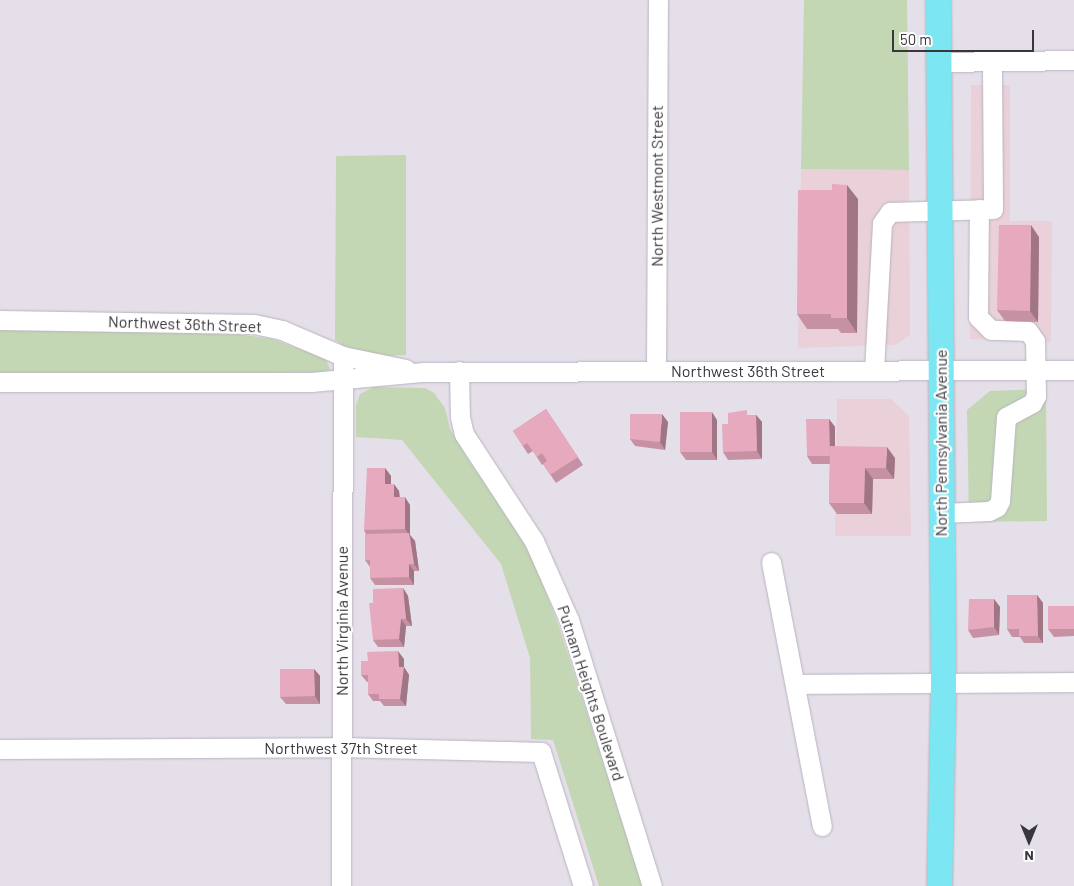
<!DOCTYPE html>
<html>
<head>
<meta charset="utf-8">
<style>
	body { margin:0 }
	#map { position:relative; width:1074px; height:886px; overflow:hidden; background:#e5dfea; font-family:Barlow,sans-serif }
	div>[style] { position:absolute }
	[style*='--x'] { left:calc(var(--x)*1px); top:calc(var(--y)*1px); width:calc(var(--w)*1px); rotate:calc(var(--a)*1deg) }
	.commercial>* { inset:0; background:#e9d0d9 }
	.green>* { inset:0; background:#c3d7b4 }
	.roads { filter:drop-shadow(0 0 1px #b9b3be) drop-shadow(0 0 1px #b9b3be) }
	.minor>* { height:19px; margin:-9.5px; padding:0 9.5px; transform-origin:9.5px; border-radius:9.5px; background:#fff }
	.major>* { height:25px; margin:-12.5px; padding:0 12.5px; transform-origin:12.5px; border-radius:12.5px; background:#7ce6f2 }
	.wall>* { inset:0; background:#c691a3 }
	.shaded-wall>* { inset:0; background:#a17684 }
	.building>* { inset:0; background:#e6a9bd }
	span { translate:-50% -50%; white-space:nowrap; text-align:center; line-height:1.15; -webkit-text-stroke:4.5px #fff; paint-order:stroke }
	.street-label { font-size:16px; color:#3a373c }
	.north { position:absolute; left:1004px; top:816px; width:50px; height:50px; -webkit-text-stroke:4px #fff; paint-order:stroke; rotate:180deg; font-size:14px; font-weight:700; line-height:20px; text-align:center; color:#3a373c }
	.north::after { content:''; display:block; margin:auto; width:18px; height:22px; background:#3a373c; clip-path:polygon(50% 0,100% 100%,50% 72%,0 100%) }
	.scale { position:absolute; left:892px; top:30px; width:142px; height:22px; box-sizing:border-box; border:2px solid #3a373c; border-top:0; padding-left:6px; font-size:15px; line-height:18px; white-space:nowrap; color:#3a373c; -webkit-text-stroke:4px #fff; paint-order:stroke }
</style>
</head>
<body>
<div id="map">
	<div class="commercial">
		<i style="clip-path:polygon(971px 85px,1010px 85px,1010px 221px,1052px 221px,1051px 342px,970px 339px)"></i>
		<i style="clip-path:polygon(801px 169px,909px 170px,910px 335px,895px 345px,798px 348px)"></i>
		<i style="clip-path:polygon(837px 399px,891px 399px,909px 416px,911px 536px,835px 536px)"></i>
	</div>
	<div class="green">
		<i style="clip-path:polygon(804px 0,907px 0,909px 170px,801px 169px)"></i>
		<i style="clip-path:polygon(406px 155px,406px 355px,381px 356px,349px 349px,335px 340px,336px 156px)"></i>
		<i style="clip-path:polygon(0 330px,215px 331px,272px 339px,326px 359px,330px 369px,326px 372px,220px 374px,0 373px)"></i>
		<i style="clip-path:polygon(374px 387px,425px 388px,434px 393px,445px 408px,450px 429px,469px 461px,499px 501px,534px 561px,559px 627px,643px 886px,599px 886px,553px 740px,531px 739px,530px 658px,501px 564px,402px 440px,356px 437px,356px 405px,360px 394px)"></i>
		<i style="clip-path:polygon(1046px 389px,1047px 521px,969px 522px,967px 410px,990px 391px)"></i>
	</div>
	<div class="roads">
		<div class="minor">
			<i style="--x:938;--y:62;--w:136;--a:-0.8"></i>
			<i style="--x:0;--y:320;--w:254;--a:0.9"></i>
			<i style="--x:254;--y:324;--w:29;--a:12"></i>
			<i style="--x:282;--y:330;--w:66;--a:23.1"></i>
			<i style="--x:343;--y:356;--w:64;--a:11.7"></i>
			<i style="--x:459;--y:371;--w:46;--a:88.8"></i>
			<i style="--x:460;--y:417;--w:17;--a:77"></i>
			<i style="--x:464;--y:434;--w:128;--a:56.8"></i>
			<i style="--x:534;--y:541;--w:86;--a:66.1"></i>
			<i style="--x:569;--y:620;--w:279;--a:72.7"></i>
			<i style="--x:656;--y:371;--w:371;--a:-89.7"></i>
			<i style="--x:874;--y:371;--w:148;--a:-86.9"></i>
			<i style="--x:882;--y:223;--w:14;--a:-54"></i>
			<i style="--x:890;--y:212;--w:103;--a:-1.7"></i>
			<i style="--x:993;--y:209;--w:148;--a:-90.4"></i>
			<i style="--x:0;--y:382;--w:311;--a:0"></i>
			<i style="--x:311;--y:382;--w:111;--a:-5.1"></i>
			<i style="--x:422;--y:372;--w:652;--a:-0.18"></i>
			<i style="--x:942;--y:513;--w:47;--a:-2.4"></i>
			<i style="--x:989;--y:511;--w:9;--a:-27"></i>
			<i style="--x:997;--y:507;--w:7;--a:-63"></i>
			<i style="--x:1000;--y:501;--w:84;--a:-85.9"></i>
			<i style="--x:1006;--y:417;--w:30;--a:-28"></i>
			<i style="--x:1032;--y:403;--w:8;--a:-60"></i>
			<i style="--x:1036;--y:396;--w:55;--a:-91"></i>
			<i style="--x:1035;--y:341;--w:12;--a:-125"></i>
			<i style="--x:1028;--y:331;--w:37;--a:-178"></i>
			<i style="--x:991;--y:330;--w:18;--a:-135"></i>
			<i style="--x:978;--y:317;--w:108;--a:-89.5"></i>
			<i style="--x:771;--y:562;--w:269;--a:79.1"></i>
			<i style="--x:796;--y:684;--w:278;--a:-0.4"></i>
			<i style="--x:0;--y:749;--w:341;--a:-0.3"></i>
			<i style="--x:341;--y:747;--w:200;--a:1.4"></i>
			<i style="--x:541;--y:752;--w:140;--a:72.6"></i>
			<i style="--x:341;--y:886;--w:530;--a:-89.78"></i>
		</div>
		<div class="major">
			<i style="--x:938;--y:0;--w:684;--a:89.58"></i>
			<i style="--x:943;--y:684;--w:202;--a:91.1"></i>
		</div>
	</div>
	<div class="wall">
		<i style="clip-path:polygon(858px 199px,857px 333px,841px 333px,838px 329px,807px 329px,797px 314px)"></i>
		<i style="clip-path:polygon(1039px 237px,1038px 322px,1005px 321px,997px 310px)"></i>
		<i style="clip-path:polygon(546px 409px,583px 465px,556px 483px,543px 464px,542px 465px,533px 451px,528px 454px,513px 431px)"></i>
		<i style="clip-path:polygon(750px 415px,756px 415px,762px 422px,762px 459px,728px 460px,723px 452px,728px 424px)"></i>
		<i style="clip-path:polygon(829px 419px,835px 427px,835px 447px,895px 458px,894px 479px,873px 479px,872px 514px,837px 514px,829px 503px,830px 464px,812px 464px,807px 456px)"></i>
		<i style="clip-path:polygon(717px 420px,717px 460px,686px 460px,680px 452px)"></i>
		<i style="clip-path:polygon(668px 422px,665px 450px,635px 446px,630px 439px)"></i>
		<i style="clip-path:polygon(385px 468px,391px 476px,391px 484px,399px 491px,400px 497px,410px 505px,410px 535px,415px 541px,419px 571px,414px 571px,414px 585px,375px 585px,370px 578px,370px 567px,365px 560px,366px 534px,364px 530px)"></i>
		<i style="clip-path:polygon(403px 588px,408px 596px,412px 626px,406px 626px,404px 647px,378px 647px,373px 640px,373px 603px)"></i>
		<i style="clip-path:polygon(1037px 595px,1043px 603px,1043px 643px,1024px 643px,1020px 637px,1012px 637px,1007px 629px)"></i>
		<i style="clip-path:polygon(994px 599px,1000px 607px,999px 635px,973px 638px,968px 630px)"></i>
		<i style="clip-path:polygon(1074px 606px,1074px 636px,1054px 637px,1048px 629px)"></i>
		<i style="clip-path:polygon(404px 659px,404px 667px,409px 675px,406px 706px,384px 706px,380px 701px,373px 701px,368px 694px,368px 682px,367px 682px,361px 675px)"></i>
		<i style="clip-path:polygon(314px 669px,320px 676px,320px 704px,286px 704px,280px 697px)"></i>
	</div>
	<div class="shaded-wall">
		<i style="clip-path:polygon(847px 185px,858px 199px,857px 333px,847px 318px)"></i>
		<i style="clip-path:polygon(1031px 225px,1039px 237px,1038px 322px,1030px 311px)"></i>
		<i style="clip-path:polygon(712px 412px,717px 420px,717px 460px,712px 452px)"></i>
		<i style="clip-path:polygon(662px 414px,668px 422px,665px 450px,660px 442px)"></i>
		<i style="clip-path:polygon(756px 415px,762px 422px,762px 459px,757px 451px)"></i>
		<i style="clip-path:polygon(829px 419px,835px 427px,835px 464px,830px 456px)"></i>
		<i style="clip-path:polygon(887px 447px,895px 458px,894px 479px,886px 468px)"></i>
		<i style="clip-path:polygon(385px 468px,391px 476px,391px 491px,385px 484px)"></i>
		<i style="clip-path:polygon(865px 468px,873px 479px,872px 514px,864px 503px)"></i>
		<i style="clip-path:polygon(394px 484px,399px 491px,400px 505px,394px 497px)"></i>
		<i style="clip-path:polygon(405px 497px,410px 505px,410px 535px,415px 541px,419px 571px,414px 564px,410px 536px,405px 529px)"></i>
		<i style="clip-path:polygon(409px 564px,414px 571px,414px 585px,409px 577px)"></i>
		<i style="clip-path:polygon(403px 588px,408px 596px,412px 626px,406px 619px)"></i>
		<i style="clip-path:polygon(1037px 595px,1043px 603px,1043px 643px,1038px 636px)"></i>
		<i style="clip-path:polygon(994px 599px,1000px 607px,999px 635px,994px 627px)"></i>
		<i style="clip-path:polygon(401px 619px,406px 626px,404px 647px,399px 639px)"></i>
		<i style="clip-path:polygon(398px 651px,404px 659px,404px 667px,409px 675px,406px 706px,400px 699px)"></i>
		<i style="clip-path:polygon(314px 669px,320px 676px,320px 704px,315px 696px)"></i>
	</div>
	<div class="building">
		<i style="clip-path:polygon(832px 184px,847px 185px,847px 318px,831px 318px,831px 314px,797px 314px,798px 190px,832px 190px)"></i>
		<i style="clip-path:polygon(999px 225px,1031px 225px,1030px 311px,997px 310px)"></i>
		<i style="clip-path:polygon(546px 409px,578px 457px,550px 475px,543px 464px,547px 461px,542px 453px,537px 457px,527px 443px,523px 446px,513px 431px)"></i>
		<i style="clip-path:polygon(747px 410px,747px 415px,756px 415px,757px 451px,723px 452px,722px 424px,728px 424px,728px 413px)"></i>
		<i style="clip-path:polygon(680px 412px,712px 412px,712px 452px,680px 452px)"></i>
		<i style="clip-path:polygon(630px 414px,662px 414px,660px 442px,630px 439px)"></i>
		<i style="clip-path:polygon(806px 419px,829px 419px,830px 456px,807px 456px)"></i>
		<i style="clip-path:polygon(830px 446px,887px 447px,886px 468px,865px 468px,864px 503px,829px 503px)"></i>
		<i style="clip-path:polygon(367px 468px,385px 468px,385px 484px,394px 484px,394px 497px,405px 497px,405px 529px,364px 530px)"></i>
		<i style="clip-path:polygon(409px 533px,414px 564px,409px 564px,409px 577px,370px 578px,370px 560px,365px 560px,365px 534px)"></i>
		<i style="clip-path:polygon(403px 588px,406px 619px,401px 619px,399px 639px,373px 640px,369px 603px,373px 603px,373px 589px)"></i>
		<i style="clip-path:polygon(1007px 595px,1037px 595px,1038px 636px,1019px 636px,1019px 629px,1007px 629px)"></i>
		<i style="clip-path:polygon(969px 599px,994px 599px,994px 627px,968px 630px)"></i>
		<i style="clip-path:polygon(1048px 606px,1074px 606px,1074px 629px,1048px 629px)"></i>
		<i style="clip-path:polygon(398px 651px,399px 667px,404px 667px,400px 699px,379px 699px,379px 694px,368px 694px,368px 675px,361px 675px,361px 661px,368px 661px,367px 652px)"></i>
		<i style="clip-path:polygon(280px 669px,314px 669px,315px 696px,280px 697px)"></i>
	</div>
	<div class="street-label">
		<span style="left:657px;top:186px;rotate:-90deg">North Westmont Street</span>
		<span style="left:185px;top:324px;rotate:2deg">Northwest 36th Street</span>
		<span style="left:748px;top:371px">Northwest 36th Street</span>
		<span style="left:941px;top:443px;rotate:-90deg">North Pennsylvania Avenue</span>
		<span style="left:342px;top:621px;rotate:-90deg">North Virginia Avenue</span>
		<span style="left:591px;top:693px;rotate:72deg">Putnam Heights Boulevard</span>
		<span style="left:341px;top:748px">Northwest 37th Street</span>
	</div>
	<div class="north">N</div>
	<div class="scale">50 m</div>
</div>
</body>
</html>
